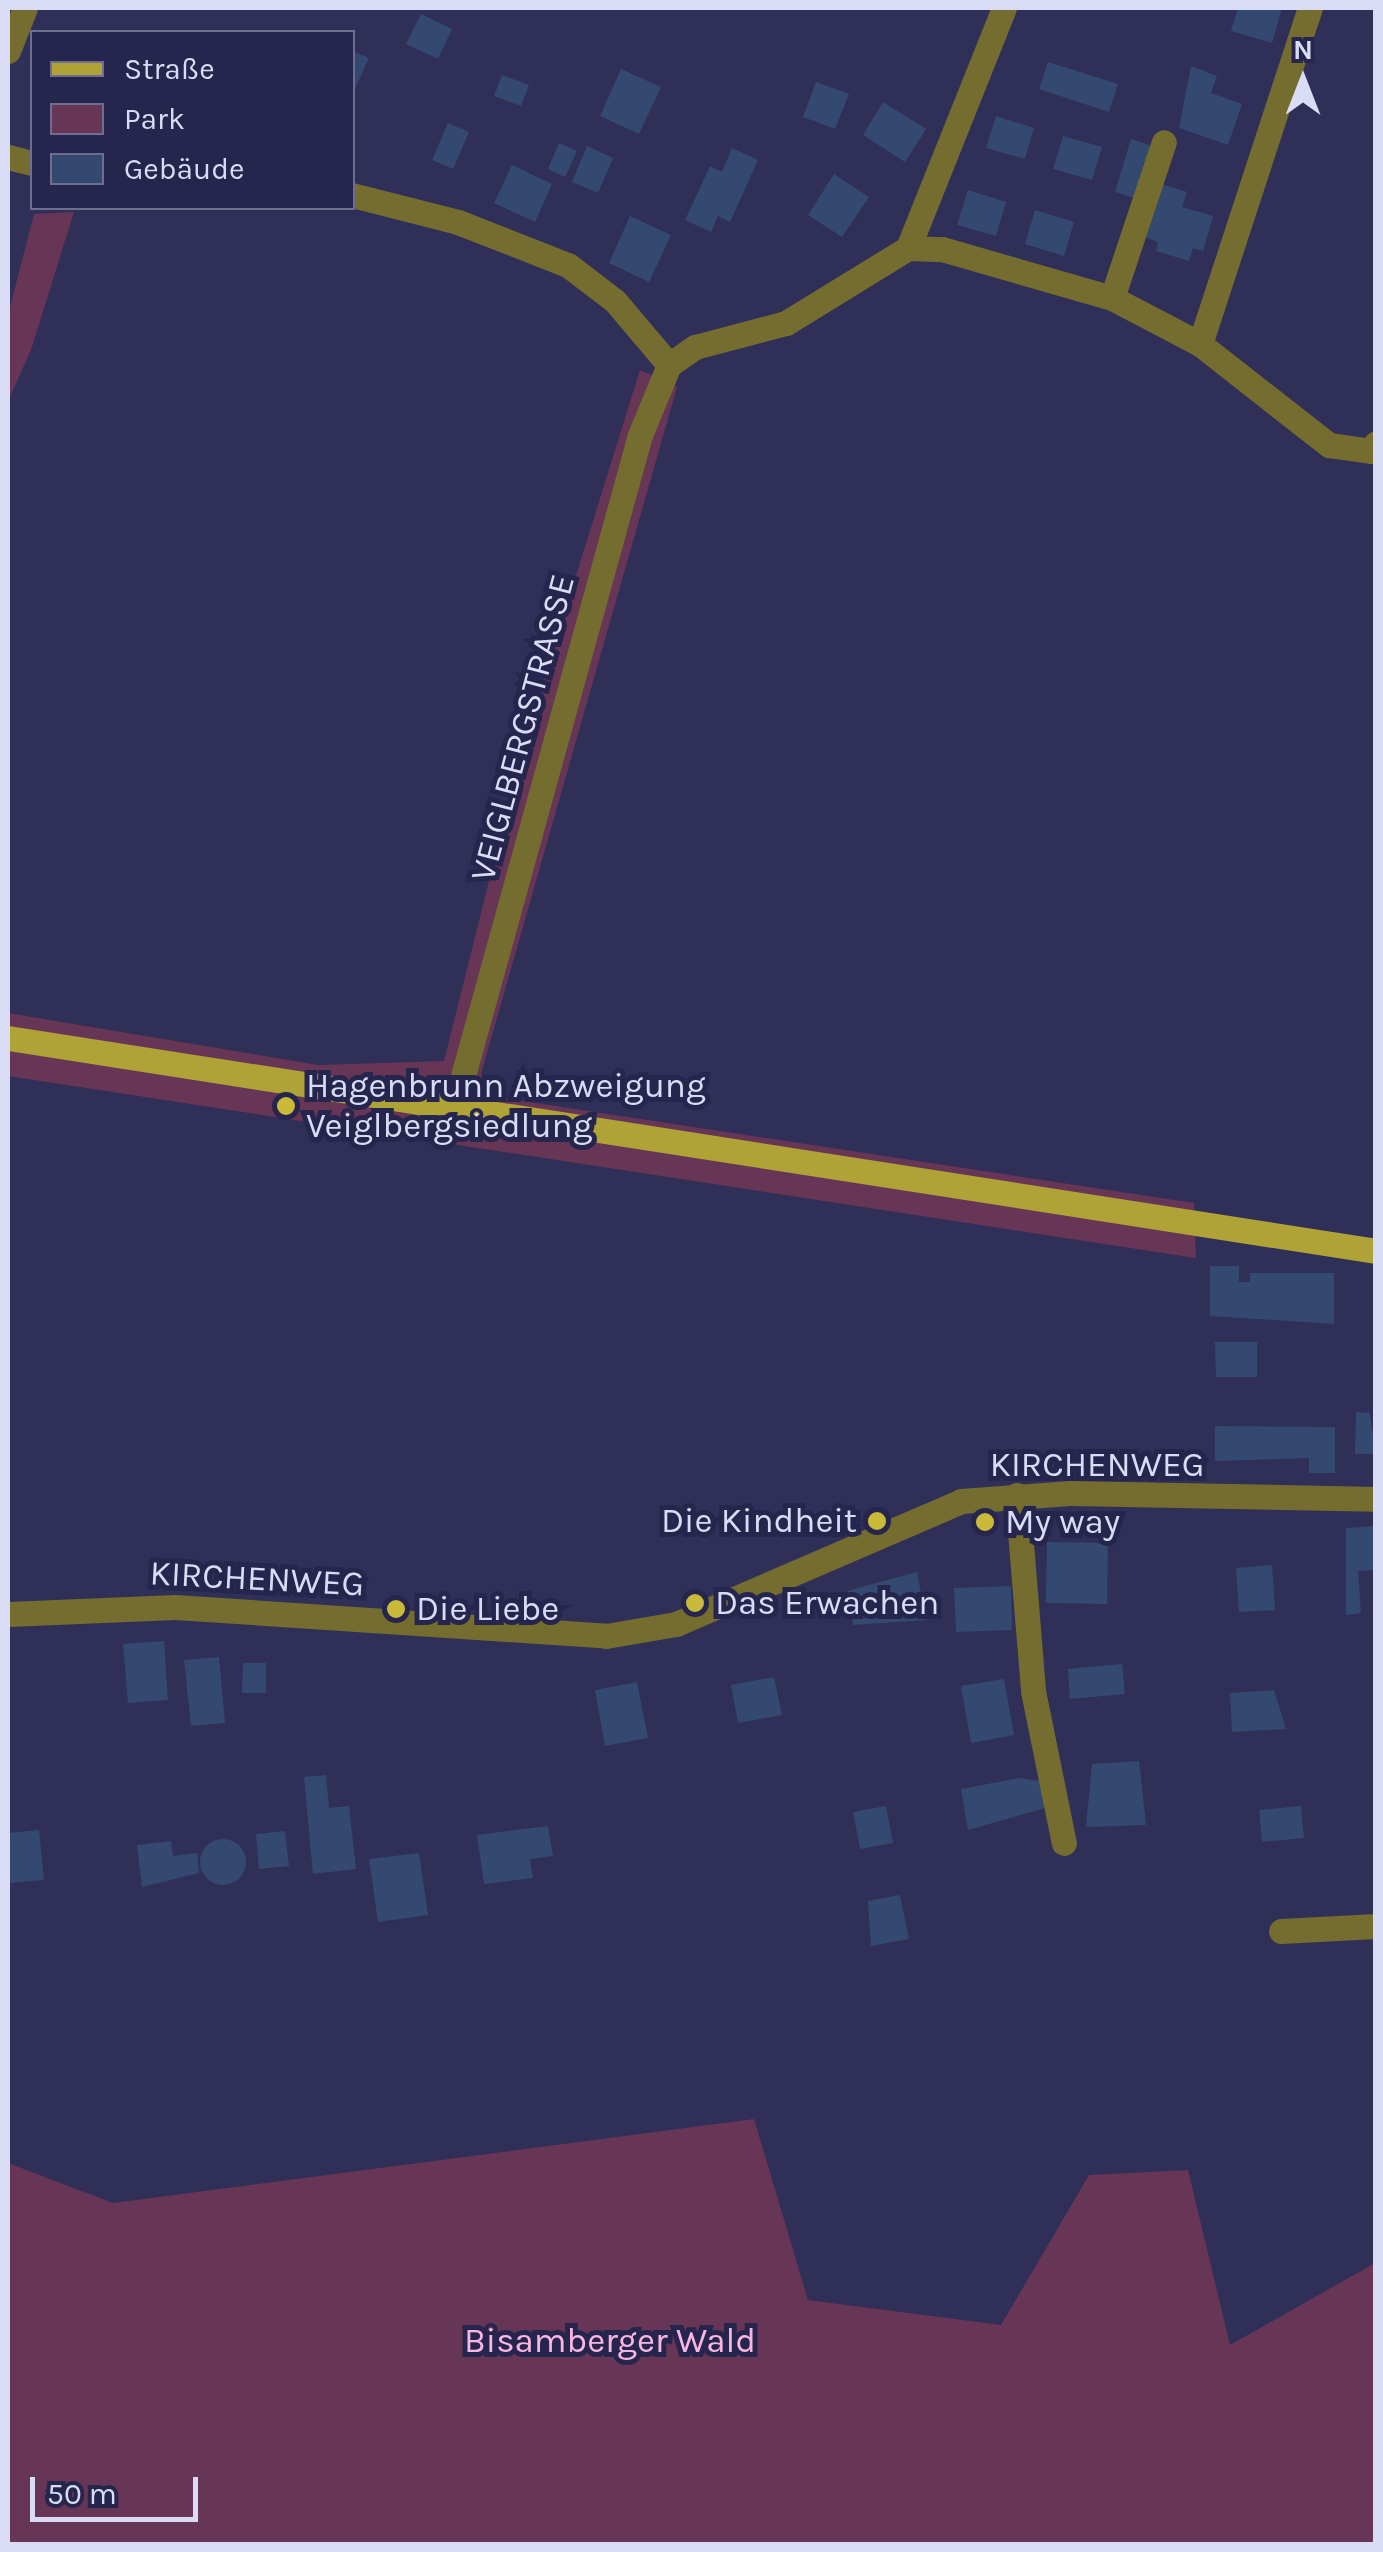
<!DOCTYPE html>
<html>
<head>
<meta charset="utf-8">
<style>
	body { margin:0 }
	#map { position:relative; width:1383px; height:2552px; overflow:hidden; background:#302f58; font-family:Karla,sans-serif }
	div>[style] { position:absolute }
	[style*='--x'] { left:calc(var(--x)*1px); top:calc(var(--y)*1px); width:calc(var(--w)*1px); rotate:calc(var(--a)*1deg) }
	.green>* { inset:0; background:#673555 }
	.building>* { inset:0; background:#344970 }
	.round { border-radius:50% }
	.minor>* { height:25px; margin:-12.5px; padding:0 12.5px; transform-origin:12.5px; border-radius:12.5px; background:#746d2f }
	.major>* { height:25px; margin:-12.5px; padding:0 12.5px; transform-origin:12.5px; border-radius:12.5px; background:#afa237 }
	.dots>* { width:28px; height:28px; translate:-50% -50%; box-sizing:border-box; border:5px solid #26254d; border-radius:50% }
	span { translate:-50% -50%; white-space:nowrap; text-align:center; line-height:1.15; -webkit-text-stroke:10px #26254d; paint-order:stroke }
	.street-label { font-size:35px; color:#dadcf5 }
	.poi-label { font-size:35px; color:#dadcf5 }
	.left { translate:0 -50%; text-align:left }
	.right { translate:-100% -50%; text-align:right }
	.park-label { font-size:35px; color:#f9b6df }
	.frame { position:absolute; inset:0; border:10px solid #dadcf5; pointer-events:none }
	.legend { position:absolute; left:30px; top:30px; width:325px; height:180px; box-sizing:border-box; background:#26254d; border:2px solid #6e6e90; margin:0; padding:12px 18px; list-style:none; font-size:30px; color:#dadcf5 }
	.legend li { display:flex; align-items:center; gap:20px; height:50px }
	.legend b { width:50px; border:2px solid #6e6e90 }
	.north { position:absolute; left:1253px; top:30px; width:100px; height:100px; -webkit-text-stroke:8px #26254d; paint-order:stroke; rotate:0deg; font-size:28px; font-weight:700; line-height:40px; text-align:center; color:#dadcf5 }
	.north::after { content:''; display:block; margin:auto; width:35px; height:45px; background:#dadcf5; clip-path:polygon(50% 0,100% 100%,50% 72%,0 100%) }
	.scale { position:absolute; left:30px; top:2477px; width:168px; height:45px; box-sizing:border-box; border:5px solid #dadcf5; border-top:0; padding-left:12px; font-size:30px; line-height:35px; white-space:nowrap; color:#dadcf5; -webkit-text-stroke:8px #26254d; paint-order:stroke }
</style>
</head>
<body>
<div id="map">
	<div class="green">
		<i style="clip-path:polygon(74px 212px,31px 350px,8px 401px,8px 315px,34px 214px)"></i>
		<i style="clip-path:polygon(640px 370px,677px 387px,481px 1074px,490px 1096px,1194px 1203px,1196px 1258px,8px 1076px,8px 1013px,318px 1065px,444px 1061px,522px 749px)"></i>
		<i style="clip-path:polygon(754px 2119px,808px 2300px,1001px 2325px,1089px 2175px,1188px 2170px,1230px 2345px,1375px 2263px,1375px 2544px,8px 2544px,8px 2163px,113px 2203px)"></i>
	</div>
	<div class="building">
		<i style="clip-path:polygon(1238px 8px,1282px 8px,1272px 43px,1231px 31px)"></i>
		<i style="clip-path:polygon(421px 14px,452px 29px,438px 59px,406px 44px)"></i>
		<i style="clip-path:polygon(352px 51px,369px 58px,352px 95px)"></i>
		<i style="clip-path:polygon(1048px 62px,1118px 84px,1109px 112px,1039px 89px)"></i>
		<i style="clip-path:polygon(1191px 66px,1217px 76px,1211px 93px,1242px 104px,1228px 145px,1179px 128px)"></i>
		<i style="clip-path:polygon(621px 69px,661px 87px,639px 134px,600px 116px)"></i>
		<i style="clip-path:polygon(502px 75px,529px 85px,521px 106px,494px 96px)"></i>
		<i style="clip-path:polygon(816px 82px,849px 94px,835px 129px,803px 117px)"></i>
		<i style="clip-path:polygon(883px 102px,926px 129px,905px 162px,863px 135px)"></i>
		<i style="clip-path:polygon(996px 116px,1034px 128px,1025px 159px,986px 148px)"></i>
		<i style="clip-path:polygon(448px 123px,469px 132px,453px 169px,432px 160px)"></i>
		<i style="clip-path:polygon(1063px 136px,1102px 147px,1092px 180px,1053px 169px)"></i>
		<i style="clip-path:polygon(1131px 139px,1155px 147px,1138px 199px,1115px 192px)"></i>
		<i style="clip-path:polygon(559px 143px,577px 151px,565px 177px,548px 169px)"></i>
		<i style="clip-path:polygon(587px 146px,613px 158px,598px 193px,572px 182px)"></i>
		<i style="clip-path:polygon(732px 148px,758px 160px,730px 222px,718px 216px,711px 232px,685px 220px,710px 166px,722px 172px)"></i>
		<i style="clip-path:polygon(512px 165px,552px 184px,535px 222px,494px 203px)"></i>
		<i style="clip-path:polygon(834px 174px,869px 197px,842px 237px,808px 215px)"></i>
		<i style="clip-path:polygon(1161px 184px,1187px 192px,1182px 207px,1213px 216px,1203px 251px,1193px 248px,1189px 261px,1156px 251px,1158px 242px,1142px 236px)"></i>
		<i style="clip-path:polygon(968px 190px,1006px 202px,996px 236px,957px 225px)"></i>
		<i style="clip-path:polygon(1035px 210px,1074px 222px,1064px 256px,1025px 244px)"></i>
		<i style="clip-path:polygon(630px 216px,671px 235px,649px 282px,609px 263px)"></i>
		<i style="clip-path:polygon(1210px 1266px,1239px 1266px,1239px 1282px,1250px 1282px,1250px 1273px,1334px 1273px,1334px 1324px,1210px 1316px)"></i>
		<i style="clip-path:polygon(1215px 1342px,1257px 1342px,1257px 1377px,1216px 1377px)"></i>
		<i style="clip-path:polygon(1368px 1403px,1376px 1454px,1355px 1454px,1356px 1412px,1369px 1413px)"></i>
		<i style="clip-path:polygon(1215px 1426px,1335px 1427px,1335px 1473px,1309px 1473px,1309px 1458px,1215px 1461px)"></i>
		<i style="clip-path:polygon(1376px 1526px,1373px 1570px,1358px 1571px,1361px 1613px,1346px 1615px,1346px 1528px)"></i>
		<i style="clip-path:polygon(1047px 1542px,1108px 1543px,1107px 1604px,1046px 1603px)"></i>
		<i style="clip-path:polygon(1272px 1565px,1275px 1610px,1239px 1612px,1236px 1568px)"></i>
		<i style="clip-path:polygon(917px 1572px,926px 1620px,853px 1625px,847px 1591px)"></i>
		<i style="clip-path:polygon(1011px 1586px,1012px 1630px,956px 1632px,954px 1588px)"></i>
		<i style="clip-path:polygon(164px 1641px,168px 1700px,128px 1703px,123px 1644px)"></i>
		<i style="clip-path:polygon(219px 1657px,225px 1723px,191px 1726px,184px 1660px)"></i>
		<i style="clip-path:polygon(243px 1663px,266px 1663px,266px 1693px,242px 1693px)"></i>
		<i style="clip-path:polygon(1122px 1664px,1125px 1694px,1070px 1699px,1068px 1669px)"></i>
		<i style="clip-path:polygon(774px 1677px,782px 1715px,738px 1723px,731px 1685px)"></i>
		<i style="clip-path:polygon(1004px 1679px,1014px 1735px,971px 1743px,961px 1686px)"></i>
		<i style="clip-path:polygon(637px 1682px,648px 1738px,605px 1746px,595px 1690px)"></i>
		<i style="clip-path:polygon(1274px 1690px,1286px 1729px,1232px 1732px,1230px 1693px)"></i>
		<i style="clip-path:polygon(1139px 1761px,1146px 1825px,1086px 1827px,1092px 1764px)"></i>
		<i style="clip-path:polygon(326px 1775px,329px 1808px,349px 1806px,356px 1869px,313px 1874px,304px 1777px)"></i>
		<i style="clip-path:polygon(1019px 1778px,1040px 1781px,1045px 1808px,968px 1830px,961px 1789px)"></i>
		<i style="clip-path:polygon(886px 1806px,893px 1843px,860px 1849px,853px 1812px)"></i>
		<i style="clip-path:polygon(1301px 1806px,1304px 1838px,1262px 1842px,1259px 1810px)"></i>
		<i style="clip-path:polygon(548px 1826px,553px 1856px,530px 1859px,533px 1878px,484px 1884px,477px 1835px)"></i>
		<i style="clip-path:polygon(39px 1830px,44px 1880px,9px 1883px,8px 1833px)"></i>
		<i style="clip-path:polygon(285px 1831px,289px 1866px,259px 1869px,256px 1834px)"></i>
		<i class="round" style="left:200px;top:1839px;width:46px;height:46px"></i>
		<i style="clip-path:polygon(171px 1841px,173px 1856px,197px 1853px,199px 1873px,142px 1887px,137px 1845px)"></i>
		<i style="clip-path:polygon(419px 1853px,428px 1915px,378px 1922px,369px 1859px)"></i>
		<i style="clip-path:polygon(900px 1895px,909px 1939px,871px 1946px,868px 1901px)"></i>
	</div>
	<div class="minor">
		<i style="--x:8;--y:51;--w:46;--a:-68.4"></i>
		<i style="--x:8;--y:157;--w:25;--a:14"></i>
		<i style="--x:352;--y:195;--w:109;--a:14.3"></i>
		<i style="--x:458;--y:222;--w:118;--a:21.4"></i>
		<i style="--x:568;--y:265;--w:59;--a:37.5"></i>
		<i style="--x:615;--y:301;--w:84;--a:49.8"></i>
		<i style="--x:908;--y:248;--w:34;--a:2"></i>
		<i style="--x:942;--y:249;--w:177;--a:16.1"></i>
		<i style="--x:1112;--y:298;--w:99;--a:27.6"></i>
		<i style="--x:1200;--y:344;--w:164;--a:38.1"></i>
		<i style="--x:1329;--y:445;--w:42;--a:8.1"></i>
		<i style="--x:1371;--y:451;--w:9;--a:-58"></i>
		<i style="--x:1112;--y:298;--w:164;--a:-71.6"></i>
		<i style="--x:1200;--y:344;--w:354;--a:-71.9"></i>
		<i style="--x:669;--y:365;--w:32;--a:-35"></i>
		<i style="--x:695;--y:347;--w:94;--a:-14.8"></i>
		<i style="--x:786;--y:323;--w:143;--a:-31.6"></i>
		<i style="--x:908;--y:248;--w:258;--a:-68.2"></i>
		<i style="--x:453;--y:1112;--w:702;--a:-74.56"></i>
		<i style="--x:640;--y:435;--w:76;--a:-67.5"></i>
		<i style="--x:1017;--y:1495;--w:197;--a:85.3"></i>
		<i style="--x:1033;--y:1691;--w:155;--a:78.5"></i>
		<i style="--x:8;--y:1614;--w:167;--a:-2.4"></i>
		<i style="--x:175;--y:1607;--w:432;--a:3.8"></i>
		<i style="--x:606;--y:1636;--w:71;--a:-9.7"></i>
		<i style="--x:676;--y:1624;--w:310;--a:-23.3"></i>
		<i style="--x:961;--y:1501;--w:109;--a:-4.2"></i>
		<i style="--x:1070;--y:1493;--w:306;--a:1.1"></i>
		<i style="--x:1281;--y:1931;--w:95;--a:-3"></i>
	</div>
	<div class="major">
		<i style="--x:8;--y:1038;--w:1384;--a:8.85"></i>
	</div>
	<div class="dots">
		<i style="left:286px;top:1106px;background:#c9ba3a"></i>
		<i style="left:877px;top:1521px;background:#c9ba3a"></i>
		<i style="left:985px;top:1522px;background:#c9ba3a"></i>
		<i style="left:695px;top:1603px;background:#c9ba3a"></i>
		<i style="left:396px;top:1609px;background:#c9ba3a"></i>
	</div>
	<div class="street-label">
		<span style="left:523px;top:728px;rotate:-75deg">VEIGLBERGSTRASSE</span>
		<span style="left:1097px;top:1465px">KIRCHENWEG</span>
		<span style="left:257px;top:1579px;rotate:3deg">KIRCHENWEG</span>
	</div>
	<div class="poi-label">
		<span class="left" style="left:306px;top:1106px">Hagenbrunn Abzweigung<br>Veiglbergsiedlung</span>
		<span class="right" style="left:857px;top:1521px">Die Kindheit</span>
		<span class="left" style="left:1005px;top:1522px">My way</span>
		<span class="left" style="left:715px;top:1603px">Das Erwachen</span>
		<span class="left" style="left:416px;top:1609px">Die Liebe</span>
	</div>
	<div class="park-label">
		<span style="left:610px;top:2341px">Bisamberger Wald</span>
	</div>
	<div class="frame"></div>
	<ul class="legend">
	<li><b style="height:12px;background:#afa237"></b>Straße</li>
	<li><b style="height:28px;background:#673555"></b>Park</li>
	<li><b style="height:28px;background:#344970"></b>Gebäude</li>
	</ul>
	<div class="north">N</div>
	<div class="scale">50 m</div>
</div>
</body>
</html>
